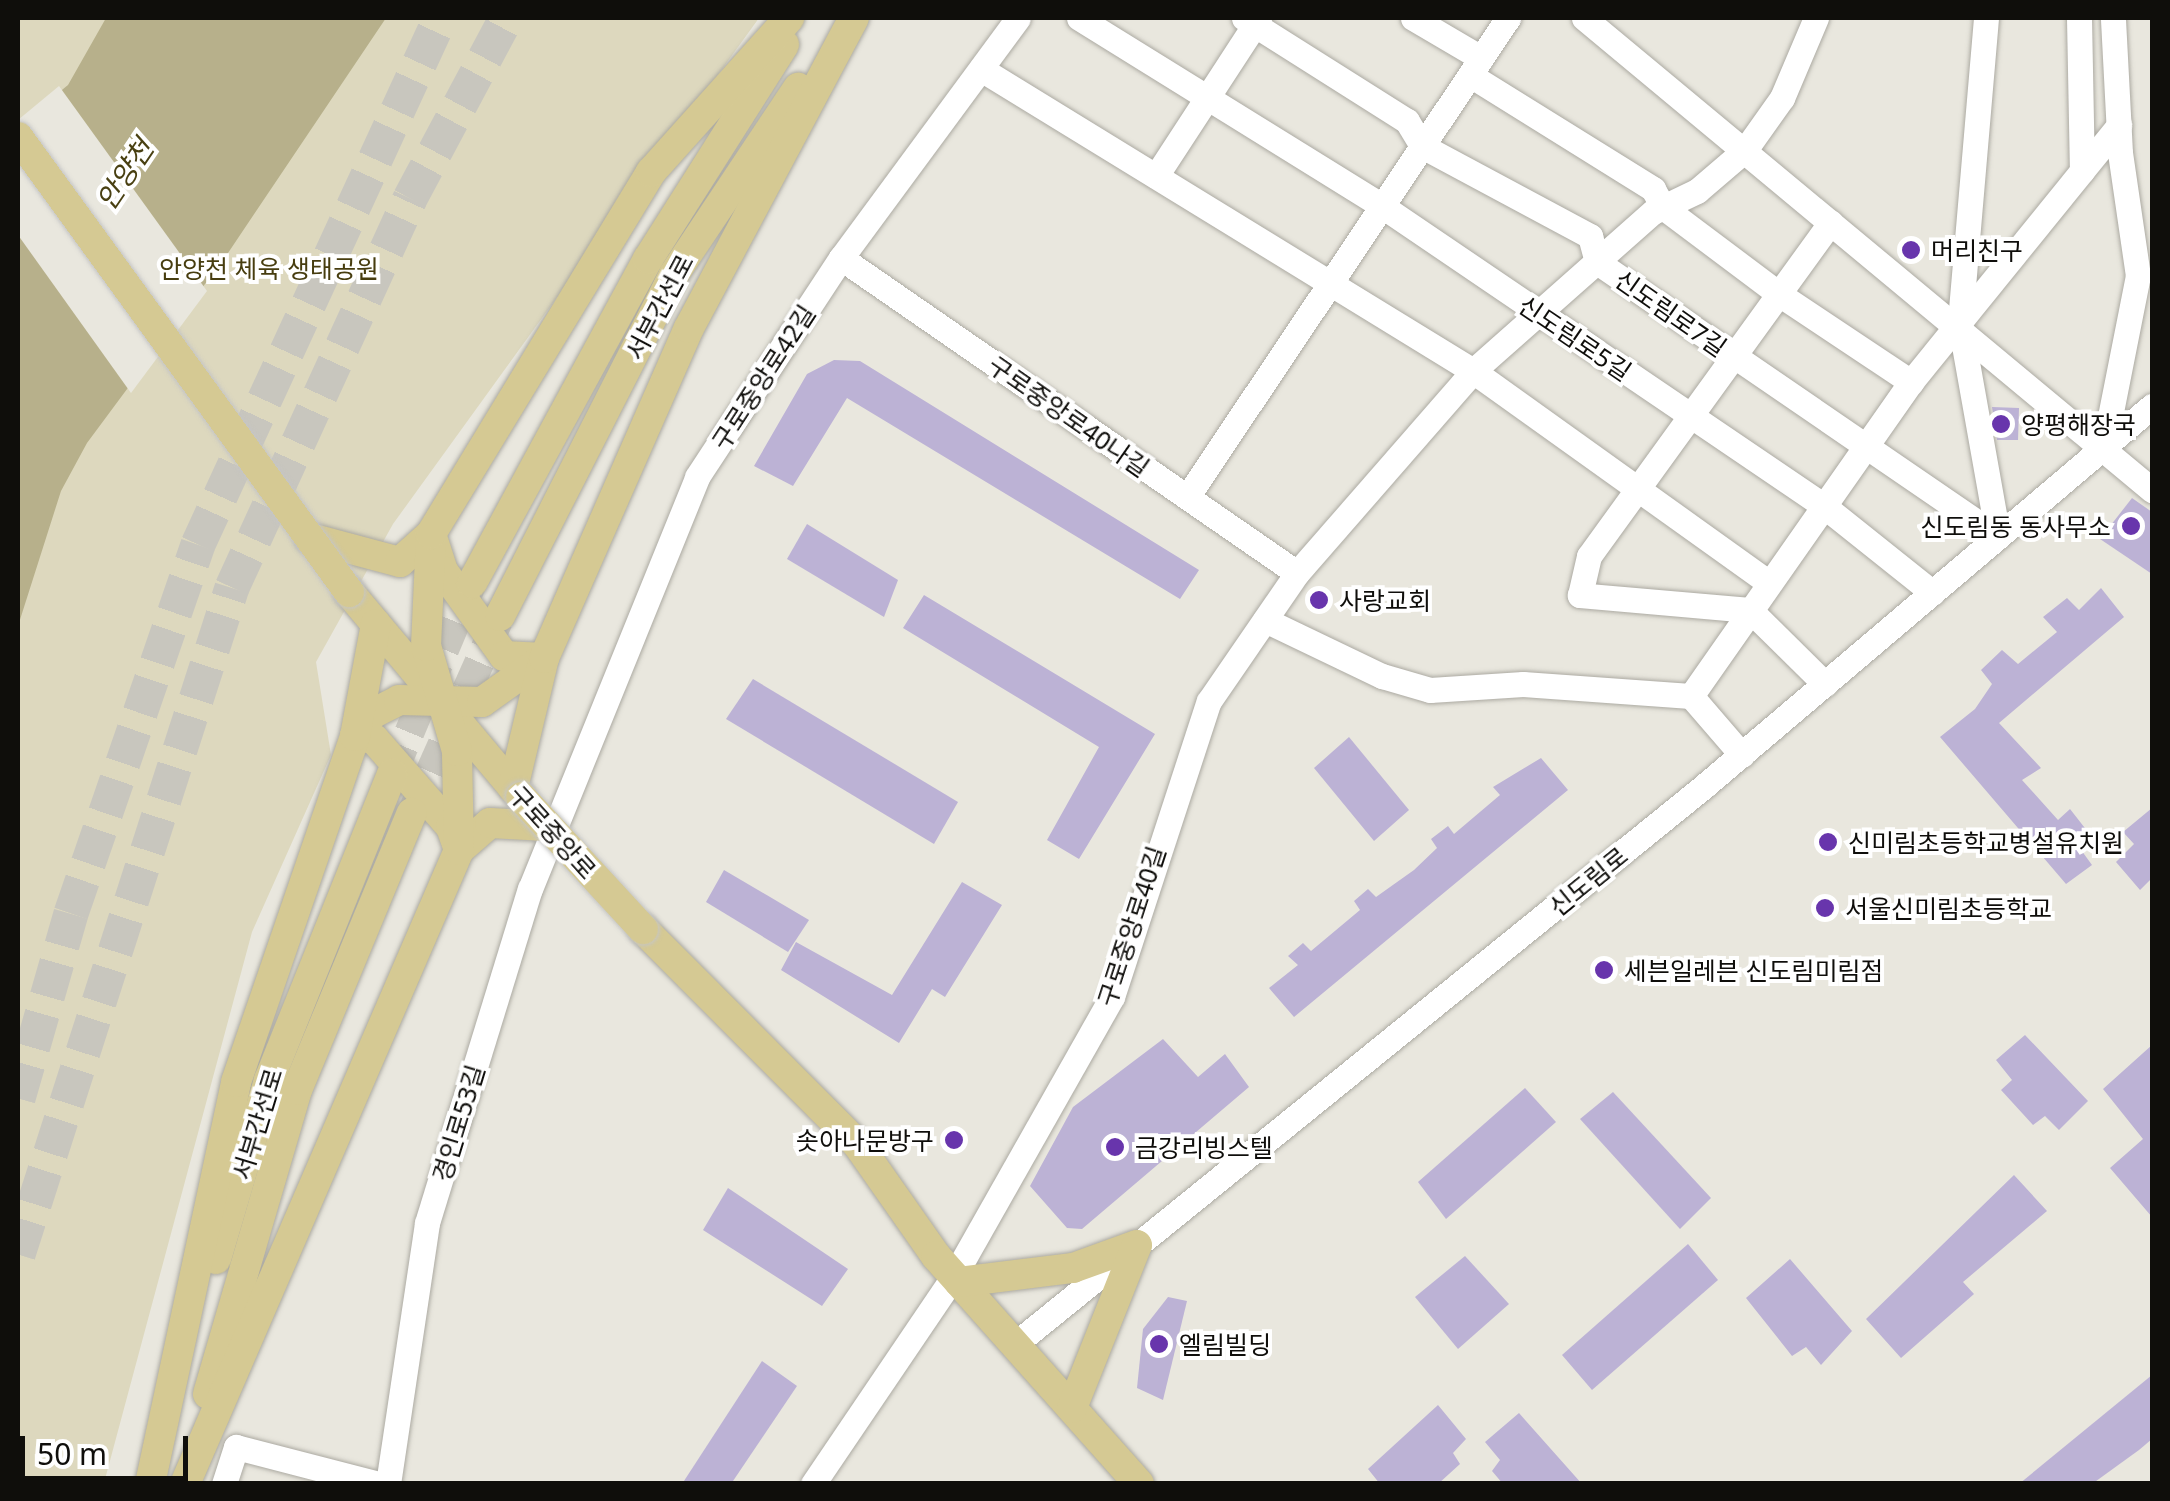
<!DOCTYPE html>
<html>
<head>
<meta charset="utf-8">
<style>
	body { margin:0 }
	#map { position:relative; width:2170px; height:1501px; overflow:hidden; background:#e9e7de; font-family:"Noto Sans","Noto Sans KR",sans-serif }
	div>[style] { position:absolute }
	[style*='--x'] { left:calc(var(--x)*1px); top:calc(var(--y)*1px); width:calc(var(--w)*1px); rotate:calc(var(--a)*1deg) }
	.green>* { inset:0; background:#ddd8be }
	.water>* { inset:0; background:#b7b08b }
	.pier>* { inset:0; background:#e9e7de }
	.building>* { inset:0; background:#bcb2d5 }
	.major-tunnel>* { height:30px; margin-top:-15px; transform-origin:0; background:repeating-linear-gradient(90deg,#c8c6be 0 30px,transparent 0 45px) }
	.highway-tunnel>* { height:35px; margin-top:-17.5px; transform-origin:0; background:repeating-linear-gradient(90deg,#c8c6be 0 35px,transparent 0 53px) }
	.roads { filter:drop-shadow(0 0 2px #acaaa2) drop-shadow(0 0 2px #acaaa2) }
	.minor>* { height:25px; margin:-12.5px; padding:0 12.5px; transform-origin:12.5px; border-radius:12.5px; background:#fff }
	.major>* { height:30px; margin:-15px; padding:0 15px; transform-origin:15px; border-radius:15px; background:#d5c993 }
	.bridges { filter:drop-shadow(0 0 2px #c5c5c4) drop-shadow(0 0 2px #c5c5c4) }
	.major-bridge>* { height:30px; margin:-15px; padding:0 15px; transform-origin:15px; border-radius:15px; background:#d5c993 }
	.dots>* { width:28px; height:28px; translate:-50% -50%; box-sizing:border-box; border:5px solid #fff; border-radius:50% }
	span { translate:-50% -50%; white-space:nowrap; text-align:center; line-height:1.15; -webkit-text-stroke:8px #fff; paint-order:stroke }
	.poi-label { font-size:25px; color:#0f0e0b }
	.left { translate:0 -50%; text-align:left }
	.right { translate:-100% -50%; text-align:right }
	.park-label { font-size:25px; color:#473d0f }
	.street-label { font-size:25px; color:#0f0e0b }
	.water-label { font-size:28px; color:#494012; font-style:italic }
	.frame { position:absolute; inset:0; border:20px solid #0f0e0b; pointer-events:none }
	.scale { position:absolute; left:20px; top:1436px; width:168px; height:45px; box-sizing:border-box; border:5px solid #0f0e0b; border-top:0; padding-left:12px; font-size:30px; line-height:35px; white-space:nowrap; color:#0f0e0b; -webkit-text-stroke:8px #fff; paint-order:stroke }
</style>
</head>
<body>
<div id="map">
	<div class="green">
		<i style="clip-path:polygon(18px 18px,759px 18px,393px 524px,316px 662px,331px 755px,252px 932px,104px 1483px,18px 1483px)"></i>
	</div>
	<div class="water">
		<i style="clip-path:polygon(106px 18px,386px 18px,228px 253px,87px 443px,61px 491px,18px 626px,18px 126px,68px 85px)"></i>
	</div>
	<div class="pier">
		<i style="clip-path:polygon(59px 86px,207px 291px,131px 393px,18px 235px,18px 120px)"></i>
	</div>
	<div class="building">
		<i style="clip-path:polygon(834px 360px,860px 361px,1199px 570px,1180px 599px,847px 398px,793px 486px,754px 466px,807px 374px)"></i>
		<i style="clip-path:polygon(1992px 407px,2019px 408px,2018px 440px,1997px 440px)"></i>
		<i style="clip-path:polygon(2132px 498px,2152px 512px,2152px 574px,2100px 539px)"></i>
		<i style="clip-path:polygon(807px 524px,898px 580px,884px 617px,787px 559px)"></i>
		<i style="clip-path:polygon(2101px 588px,2124px 617px,1999px 723px,2041px 768px,2022px 780px,2058px 820px,2070px 809px,2088px 832px,2076px 843px,2092px 865px,2066px 884px,1940px 737px,1975px 709px,1992px 684px,1981px 670px,2002px 650px,2018px 664px,2057px 632px,2043px 617px,2067px 598px,2079px 610px)"></i>
		<i style="clip-path:polygon(924px 595px,1155px 734px,1079px 859px,1047px 840px,1099px 747px,903px 628px)"></i>
		<i style="clip-path:polygon(753px 679px,958px 802px,934px 844px,726px 719px)"></i>
		<i style="clip-path:polygon(1349px 737px,1409px 810px,1374px 841px,1314px 768px)"></i>
		<i style="clip-path:polygon(1541px 758px,1568px 790px,1294px 1017px,1269px 988px,1298px 965px,1288px 956px,1303px 943px,1311px 951px,1360px 910px,1354px 901px,1368px 889px,1376px 897px,1414px 870px,1437px 848px,1431px 839px,1448px 826px,1454px 834px,1500px 795px,1493px 787px)"></i>
		<i style="clip-path:polygon(2152px 808px,2152px 878px,2140px 890px,2116px 862px,2134px 844px,2123px 832px)"></i>
		<i style="clip-path:polygon(724px 870px,809px 920px,788px 952px,706px 902px)"></i>
		<i style="clip-path:polygon(962px 882px,1002px 905px,945px 997px,932px 989px,899px 1043px,781px 970px,796px 942px,892px 995px)"></i>
		<i style="clip-path:polygon(2025px 1035px,2088px 1101px,2059px 1130px,2045px 1116px,2033px 1125px,2001px 1090px,2012px 1080px,1996px 1060px)"></i>
		<i style="clip-path:polygon(1163px 1039px,1198px 1077px,1225px 1054px,1249px 1087px,1082px 1229px,1067px 1228px,1030px 1186px,1073px 1107px)"></i>
		<i style="clip-path:polygon(2152px 1045px,2152px 1217px,2110px 1168px,2143px 1139px,2103px 1089px)"></i>
		<i style="clip-path:polygon(1525px 1088px,1556px 1122px,1446px 1219px,1418px 1182px)"></i>
		<i style="clip-path:polygon(1613px 1092px,1711px 1198px,1680px 1229px,1580px 1119px)"></i>
		<i style="clip-path:polygon(2014px 1175px,2047px 1211px,1963px 1282px,1974px 1294px,1901px 1358px,1866px 1319px)"></i>
		<i style="clip-path:polygon(728px 1188px,848px 1269px,822px 1306px,703px 1230px)"></i>
		<i style="clip-path:polygon(1688px 1244px,1718px 1280px,1592px 1390px,1562px 1355px)"></i>
		<i style="clip-path:polygon(1465px 1256px,1509px 1304px,1458px 1349px,1415px 1297px)"></i>
		<i style="clip-path:polygon(1790px 1259px,1852px 1331px,1821px 1365px,1806px 1347px,1792px 1356px,1746px 1298px)"></i>
		<i style="clip-path:polygon(1168px 1297px,1187px 1301px,1163px 1400px,1137px 1388px,1143px 1329px)"></i>
		<i style="clip-path:polygon(762px 1361px,797px 1386px,731px 1484px,682px 1484px)"></i>
		<i style="clip-path:polygon(2152px 1375px,2152px 1439px,2139px 1450px,2092px 1484px,2019px 1484px)"></i>
		<i style="clip-path:polygon(1438px 1405px,1466px 1439px,1453px 1453px,1460px 1464px,1438px 1484px,1380px 1484px,1368px 1469px)"></i>
		<i style="clip-path:polygon(1519px 1413px,1582px 1484px,1503px 1484px,1492px 1471px,1500px 1460px,1485px 1442px)"></i>
	</div>
	<div class="major-tunnel">
		<i style="--x:392;--y:774;--w:207;--a:-67.3"></i>
		<i style="--x:412;--y:813;--w:216;--a:-65.9"></i>
	</div>
	<div class="highway-tunnel">
		<i style="--x:18;--y:1098;--w:192;--a:-74"></i>
		<i style="--x:71;--y:913;--w:390;--a:-71"></i>
		<i style="--x:198;--y:544;--w:579;--a:-65.29"></i>
		<i style="--x:18;--y:1254;--w:700;--a:-72.21"></i>
		<i style="--x:232;--y:587;--w:428;--a:-65.4"></i>
		<i style="--x:410;--y:198;--w:204;--a:-61.9"></i>
	</div>
	<div class="roads">
		<div class="minor">
			<i style="--x:1079;--y:18;--w:357;--a:31.8"></i>
			<i style="--x:1382;--y:206;--w:534;--a:34.17"></i>
			<i style="--x:1824;--y:506;--w:139;--a:38.6"></i>
			<i style="--x:1244;--y:18;--w:193;--a:32.3"></i>
			<i style="--x:1407;--y:121;--w:29;--a:59"></i>
			<i style="--x:1422;--y:146;--w:191;--a:28.2"></i>
			<i style="--x:1590;--y:236;--w:27;--a:75"></i>
			<i style="--x:1597;--y:262;--w:486;--a:34.4"></i>
			<i style="--x:1413;--y:18;--w:79;--a:30.5"></i>
			<i style="--x:1584;--y:18;--w:739;--a:39.73"></i>
			<i style="--x:1986;--y:18;--w:306;--a:94.9"></i>
			<i style="--x:1960;--y:323;--w:217;--a:79.9"></i>
			<i style="--x:2079;--y:18;--w:153;--a:88.9"></i>
			<i style="--x:981;--y:69;--w:577;--a:31.54"></i>
			<i style="--x:1473;--y:371;--w:364;--a:35.6"></i>
			<i style="--x:1470;--y:75;--w:216;--a:31.9"></i>
			<i style="--x:1653;--y:189;--w:21;--a:61"></i>
			<i style="--x:1663;--y:207;--w:145;--a:36.9"></i>
			<i style="--x:1779;--y:294;--w:159;--a:33.7"></i>
			<i style="--x:1156;--y:176;--w:189;--a:-56.9"></i>
			<i style="--x:841;--y:258;--w:554;--a:34.64"></i>
			<i style="--x:2104;--y:447;--w:174;--a:-78.8"></i>
			<i style="--x:2138;--y:276;--w:124;--a:-98.3"></i>
			<i style="--x:2120;--y:153;--w:135;--a:-93"></i>
			<i style="--x:1187;--y:497;--w:577;--a:-56.17"></i>
			<i style="--x:1265;--y:620;--w:130;--a:25.6"></i>
			<i style="--x:1382;--y:676;--w:50;--a:16.3"></i>
			<i style="--x:1430;--y:690;--w:93;--a:-3.7"></i>
			<i style="--x:1523;--y:684;--w:168;--a:4.1"></i>
			<i style="--x:1691;--y:696;--w:78;--a:49.2"></i>
			<i style="--x:1825;--y:684;--w:105;--a:-135.4"></i>
			<i style="--x:1750;--y:610;--w:171;--a:-175"></i>
			<i style="--x:1580;--y:595;--w:40;--a:-77"></i>
			<i style="--x:1589;--y:556;--w:412;--a:-54.1"></i>
			<i style="--x:1691;--y:696;--w:383;--a:-55"></i>
			<i style="--x:1911;--y:382;--w:331;--a:-51"></i>
			<i style="--x:1015;--y:1344;--w:885;--a:-38.99"></i>
			<i style="--x:1703;--y:787;--w:589;--a:-40.32"></i>
			<i style="--x:224;--y:1484;--w:39;--a:-72"></i>
			<i style="--x:236;--y:1447;--w:148;--a:14.5"></i>
			<i style="--x:388;--y:1484;--w:264;--a:-81.5"></i>
			<i style="--x:427;--y:1223;--w:350;--a:-72.9"></i>
			<i style="--x:530;--y:889;--w:445;--a:-67.9"></i>
			<i style="--x:697;--y:477;--w:262;--a:-56.7"></i>
			<i style="--x:841;--y:258;--w:298;--a:-53.6"></i>
			<i style="--x:813;--y:1484;--w:251;--a:-55.9"></i>
			<i style="--x:954;--y:1276;--w:321;--a:-60.5"></i>
			<i style="--x:1112;--y:997;--w:311;--a:-71.9"></i>
			<i style="--x:1209;--y:701;--w:155;--a:-55.5"></i>
			<i style="--x:1297;--y:573;--w:268;--a:-48.9"></i>
			<i style="--x:1473;--y:371;--w:240;--a:-41.5"></i>
			<i style="--x:1653;--y:212;--w:49;--a:-25.5"></i>
			<i style="--x:1697;--y:191;--w:63;--a:-40.5"></i>
			<i style="--x:1745;--y:150;--w:64;--a:-54.6"></i>
			<i style="--x:1782;--y:98;--w:87;--a:-67"></i>
		</div>
		<div class="major">
			<i style="--x:310;--y:538;--w:93;--a:14.9"></i>
			<i style="--x:400;--y:562;--w:42;--a:-42.1"></i>
			<i style="--x:431;--y:534;--w:39;--a:72"></i>
			<i style="--x:443;--y:571;--w:105;--a:54.3"></i>
			<i style="--x:504;--y:656;--w:40;--a:2.9"></i>
			<i style="--x:472;--y:583;--w:369;--a:-61.5"></i>
			<i style="--x:648;--y:259;--w:254;--a:-57.6"></i>
			<i style="--x:349;--y:592;--w:268;--a:50"></i>
			<i style="--x:500;--y:616;--w:384;--a:-63"></i>
			<i style="--x:674;--y:274;--w:224;--a:-56.3"></i>
			<i style="--x:355;--y:736;--w:28;--a:-52"></i>
			<i style="--x:372;--y:714;--w:30;--a:-27"></i>
			<i style="--x:399;--y:700;--w:83;--a:1.4"></i>
			<i style="--x:482;--y:702;--w:76;--a:-35.4"></i>
			<i style="--x:355;--y:736;--w:19;--a:9"></i>
			<i style="--x:374;--y:739;--w:117;--a:48.8"></i>
			<i style="--x:451;--y:827;--w:24;--a:71"></i>
			<i style="--x:513;--y:788;--w:134;--a:-76.6"></i>
			<i style="--x:544;--y:658;--w:360;--a:-66.3"></i>
			<i style="--x:689;--y:328;--w:351;--a:-62"></i>
			<i style="--x:459;--y:850;--w:41;--a:-41.1"></i>
			<i style="--x:490;--y:823;--w:56;--a:3.1"></i>
			<i style="--x:643;--y:929;--w:305;--a:45.1"></i>
			<i style="--x:858;--y:1145;--w:136;--a:54.9"></i>
			<i style="--x:936;--y:1256;--w:305;--a:48.3"></i>
			<i style="--x:216;--y:1259;--w:187;--a:-73.5"></i>
			<i style="--x:269;--y:1080;--w:330;--a:-68.1"></i>
			<i style="--x:959;--y:1282;--w:115;--a:-7"></i>
			<i style="--x:1073;--y:1268;--w:68;--a:-19.8"></i>
			<i style="--x:208;--y:1394;--w:317;--a:-73.7"></i>
			<i style="--x:297;--y:1090;--w:300;--a:-67.5"></i>
			<i style="--x:1072;--y:1408;--w:175;--a:-68.3"></i>
			<i style="--x:150;--y:1484;--w:411;--a:-77.9"></i>
			<i style="--x:236;--y:1082;--w:366;--a:-71"></i>
			<i style="--x:355;--y:736;--w:114;--a:-79.4"></i>
			<i style="--x:185;--y:1484;--w:691;--a:-66.63"></i>
			<i style="--x:459;--y:850;--w:99;--a:-91.2"></i>
			<i style="--x:457;--y:751;--w:109;--a:-106.4"></i>
			<i style="--x:426;--y:646;--w:112;--a:-87.4"></i>
			<i style="--x:431;--y:534;--w:424;--a:-58.7"></i>
			<i style="--x:651;--y:172;--w:207;--a:-48.1"></i>
		</div>
	</div>
	<div class="bridges">
		<div class="major-bridge">
			<i style="--x:18;--y:137;--w:563;--a:53.97"></i>
			<i style="--x:521;--y:797;--w:180;--a:47.3"></i>
		</div>
	</div>
	<div class="dots">
		<i style="left:1911px;top:250px;background:#6835ac"></i>
		<i style="left:2001px;top:424px;background:#6835ac"></i>
		<i style="left:2131px;top:526px;background:#6835ac"></i>
		<i style="left:1319px;top:600px;background:#6835ac"></i>
		<i style="left:1828px;top:842px;background:#6835ac"></i>
		<i style="left:1825px;top:908px;background:#6835ac"></i>
		<i style="left:1604px;top:970px;background:#6835ac"></i>
		<i style="left:954px;top:1140px;background:#6835ac"></i>
		<i style="left:1115px;top:1147px;background:#6835ac"></i>
		<i style="left:1159px;top:1344px;background:#6835ac"></i>
	</div>
	<div class="poi-label">
		<span class="left" style="left:1931px;top:250px">머리친구</span>
		<span class="left" style="left:2021px;top:424px">양평해장국</span>
		<span class="right" style="left:2111px;top:526px">신도림동 동사무소</span>
		<span class="left" style="left:1339px;top:600px">사랑교회</span>
		<span class="left" style="left:1848px;top:842px">신미림초등학교병설유치원</span>
		<span class="left" style="left:1845px;top:908px">서울신미림초등학교</span>
		<span class="left" style="left:1624px;top:970px">세븐일레븐 신도림미림점</span>
		<span class="right" style="left:934px;top:1140px">솟아나문방구</span>
		<span class="left" style="left:1135px;top:1147px">금강리빙스텔</span>
		<span class="left" style="left:1179px;top:1344px">엘림빌딩</span>
	</div>
	<div class="park-label">
		<span style="left:269px;top:268px">안양천 체육 생태공원</span>
	</div>
	<div class="street-label">
		<span style="left:659px;top:307px;rotate:-62deg">서부간선로</span>
		<span style="left:1671px;top:313px;rotate:35deg">신도림로7길</span>
		<span style="left:1575px;top:338px;rotate:34deg">신도림로5길</span>
		<span style="left:763px;top:377px;rotate:-57deg">구로중앙로42길</span>
		<span style="left:1069px;top:416px;rotate:35deg">구로중앙로40나길</span>
		<span style="left:553px;top:832px;rotate:48deg">구로중앙로</span>
		<span style="left:1588px;top:881px;rotate:-39deg">신도림로</span>
		<span style="left:1131px;top:926px;rotate:-72deg">구로중앙로40길</span>
		<span style="left:458px;top:1123px;rotate:-73deg">경인로53길</span>
		<span style="left:257px;top:1124px;rotate:-73deg">서부간선로</span>
	</div>
	<div class="water-label">
		<span style="left:124px;top:174px;rotate:-56deg">안양천</span>
	</div>
	<div class="frame"></div>
	<div class="scale">50 m</div>
</div>
</body>
</html>
